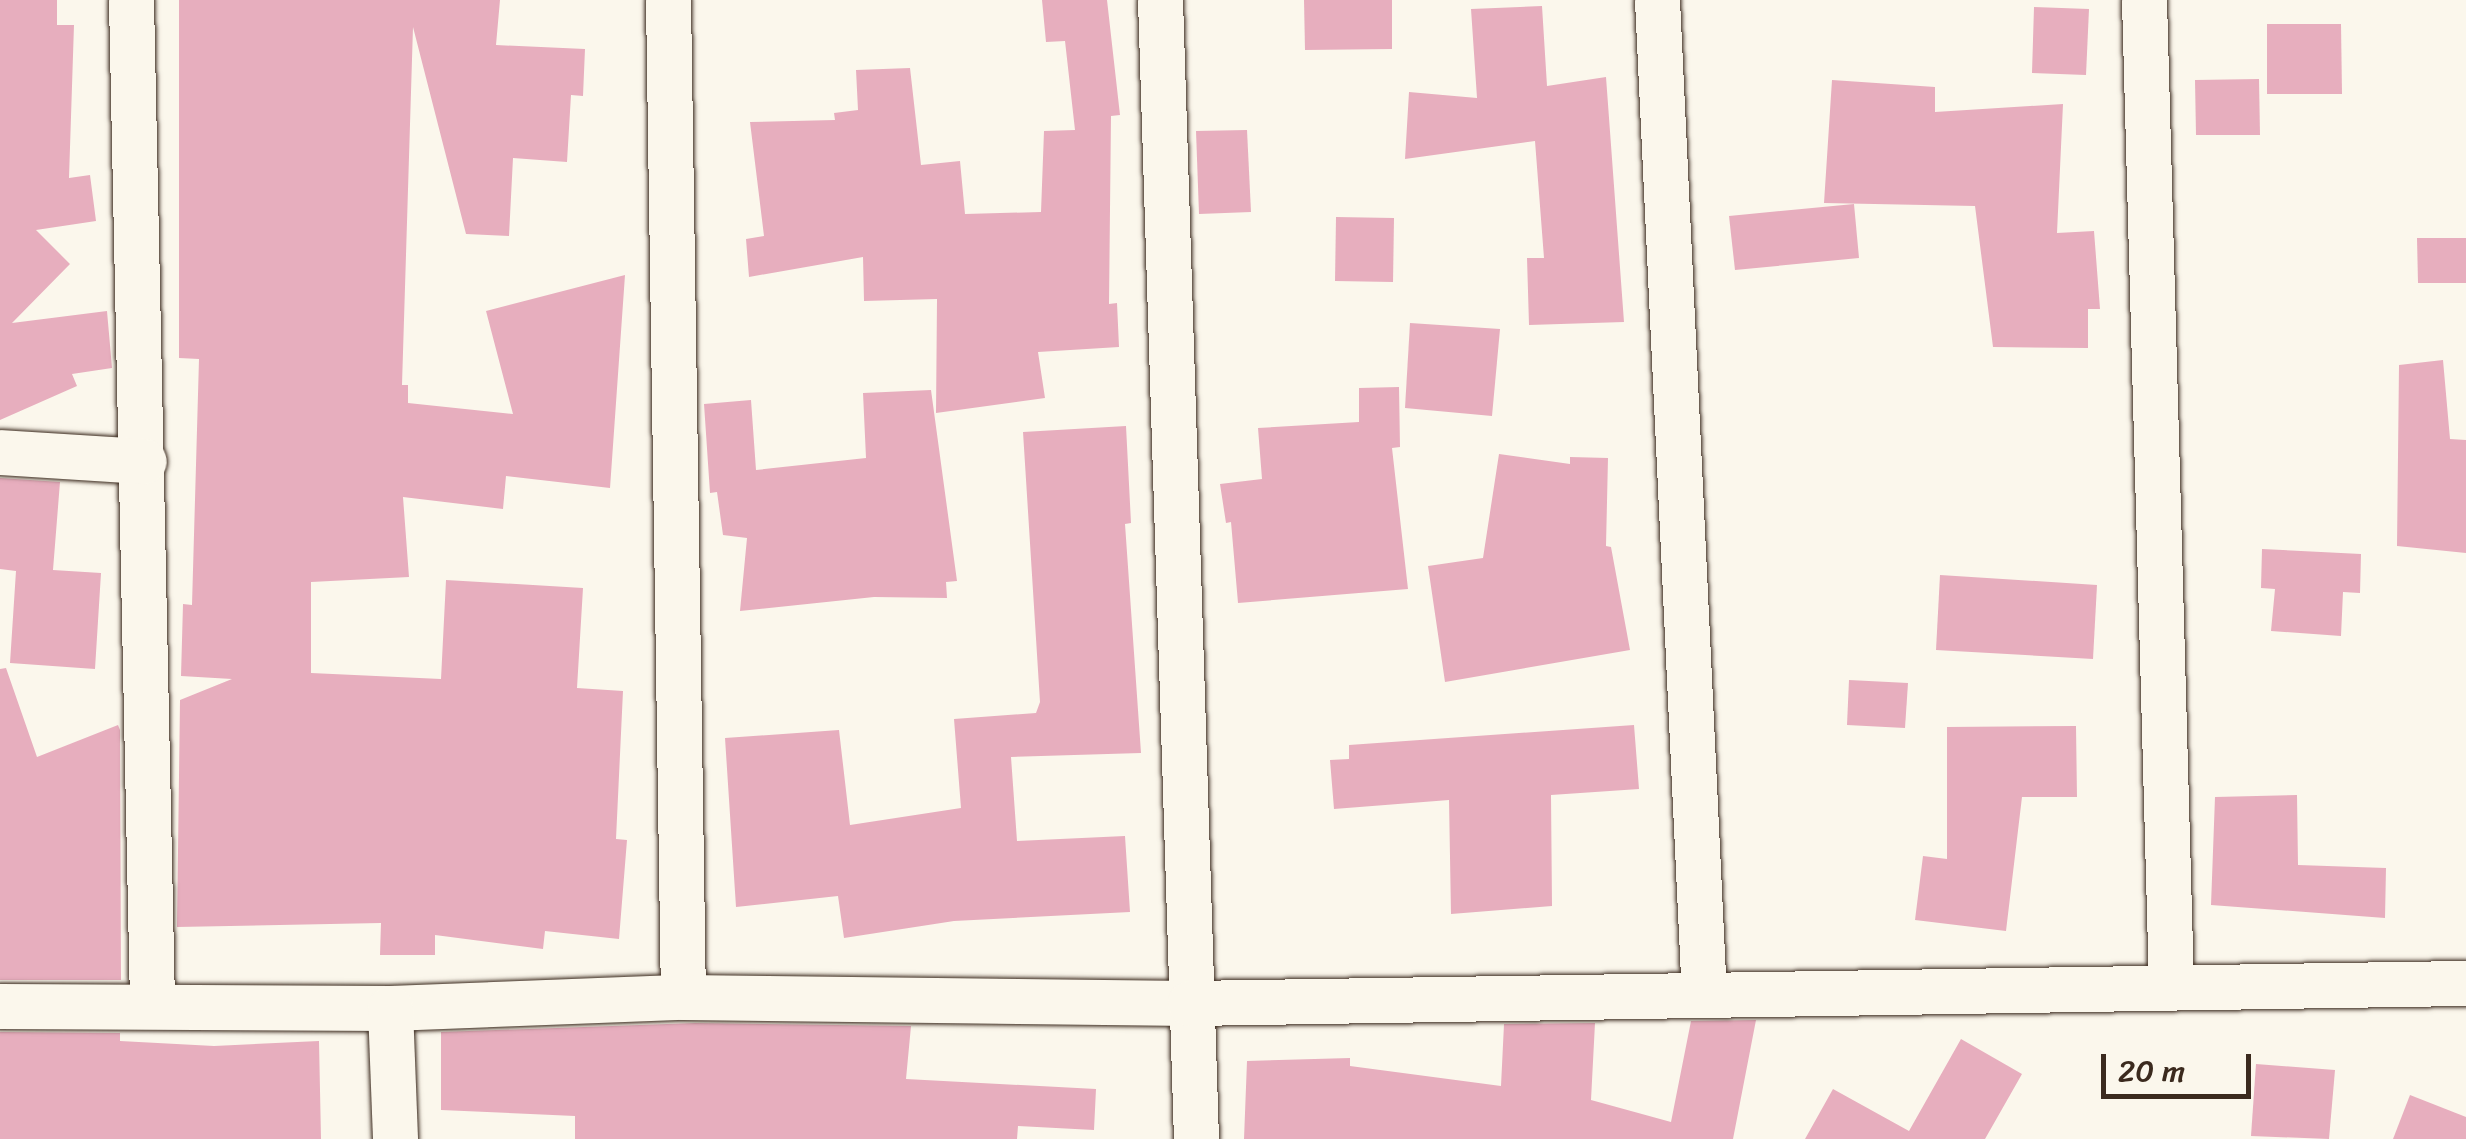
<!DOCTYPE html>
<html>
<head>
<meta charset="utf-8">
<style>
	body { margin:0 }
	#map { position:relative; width:2466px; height:1139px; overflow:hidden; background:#fbf7ec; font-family:Sriracha,sans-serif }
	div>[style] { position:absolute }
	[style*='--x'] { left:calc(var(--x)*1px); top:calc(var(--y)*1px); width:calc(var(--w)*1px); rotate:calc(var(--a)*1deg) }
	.building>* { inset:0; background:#e7aebe }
	.roads { filter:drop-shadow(0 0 2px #3b2a1e) drop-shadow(0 0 2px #3b2a1e) }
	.street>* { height:45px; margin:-22.5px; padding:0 22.5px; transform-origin:22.5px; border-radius:22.5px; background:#fbf7ec }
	span { translate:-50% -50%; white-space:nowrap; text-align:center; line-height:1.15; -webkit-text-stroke:8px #fbf7ec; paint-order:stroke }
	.scale { position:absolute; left:2101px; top:1054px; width:150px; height:45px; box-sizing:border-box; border:5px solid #3b2a1e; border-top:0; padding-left:12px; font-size:30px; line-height:35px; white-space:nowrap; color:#3b2a1e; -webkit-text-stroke:8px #fbf7ec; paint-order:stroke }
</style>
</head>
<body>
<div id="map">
	<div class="building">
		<i style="clip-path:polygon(0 0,57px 0,57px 25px,74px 25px,69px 178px,90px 175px,96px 221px,36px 230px,70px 264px,12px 323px,107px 311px,112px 368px,72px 374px,77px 386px,0 420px)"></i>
		<i style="clip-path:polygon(179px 0,500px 0,496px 45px,585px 49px,583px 96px,571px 95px,567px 162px,513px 158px,509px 236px,466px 234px,413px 27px,402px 385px,408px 385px,408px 403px,513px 414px,486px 311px,625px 275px,610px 488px,506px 476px,503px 509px,403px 497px,409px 577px,311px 582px,311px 673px,441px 679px,446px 580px,583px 588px,577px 688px,623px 691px,616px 839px,627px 840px,619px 939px,545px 931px,543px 949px,435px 935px,435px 955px,380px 955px,381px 923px,177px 927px,180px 700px,232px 679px,181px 676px,183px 604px,192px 605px,199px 359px,179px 358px)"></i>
		<i style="clip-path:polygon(1042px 0,1107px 0,1120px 115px,1111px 116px,1109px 304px,1117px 303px,1119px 347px,1038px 352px,1045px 398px,936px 413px,937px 299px,864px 301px,863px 257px,749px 277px,746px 239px,764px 236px,750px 122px,835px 120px,834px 113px,858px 110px,856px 70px,910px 68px,921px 165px,960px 161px,965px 214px,1041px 212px,1044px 131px,1075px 130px,1065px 41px,1046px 42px)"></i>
		<i style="clip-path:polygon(1304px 0,1392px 0,1392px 49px,1305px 50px)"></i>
		<i style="clip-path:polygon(1542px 6px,1547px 86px,1606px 77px,1624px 322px,1529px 325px,1527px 258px,1544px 258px,1535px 141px,1405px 159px,1409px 92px,1477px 98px,1471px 9px)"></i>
		<i style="clip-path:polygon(2034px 7px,2089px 9px,2086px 75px,2032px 73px)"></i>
		<i style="clip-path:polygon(2267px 24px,2341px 24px,2342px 94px,2267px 94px)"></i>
		<i style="clip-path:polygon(2259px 79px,2260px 135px,2196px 135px,2195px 80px)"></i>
		<i style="clip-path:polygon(1832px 80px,1935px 87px,1935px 112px,2063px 104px,2057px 233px,2094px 231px,2100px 309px,2088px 309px,2088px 348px,1993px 347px,1975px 206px,1824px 203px)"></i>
		<i style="clip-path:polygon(1247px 130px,1251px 212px,1199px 214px,1196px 131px)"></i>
		<i style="clip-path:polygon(1854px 204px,1859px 258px,1735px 270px,1729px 216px)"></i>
		<i style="clip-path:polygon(1336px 217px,1394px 218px,1393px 282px,1335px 281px)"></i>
		<i style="clip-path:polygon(2417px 238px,2466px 238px,2466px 283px,2418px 283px)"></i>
		<i style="clip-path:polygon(1410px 323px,1500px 329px,1492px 416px,1405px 408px)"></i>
		<i style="clip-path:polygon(2443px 360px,2450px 439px,2466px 440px,2466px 553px,2397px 546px,2399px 365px)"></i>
		<i style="clip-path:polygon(1399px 387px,1400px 447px,1392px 448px,1408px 589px,1238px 603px,1231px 522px,1226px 523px,1220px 484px,1262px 479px,1258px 428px,1359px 422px,1359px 388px)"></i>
		<i style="clip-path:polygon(931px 390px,957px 581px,946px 582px,947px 598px,874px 597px,740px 611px,747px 538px,723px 535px,717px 492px,710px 493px,704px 404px,751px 400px,756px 470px,866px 458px,863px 393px)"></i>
		<i style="clip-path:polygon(1126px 426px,1131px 523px,1125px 524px,1141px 753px,1011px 757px,1017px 841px,1125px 836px,1130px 912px,954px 921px,844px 938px,838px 896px,736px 907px,725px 738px,839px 730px,850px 825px,961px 808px,954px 719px,1036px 713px,1040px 702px,1023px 432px)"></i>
		<i style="clip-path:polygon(1499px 454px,1570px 464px,1570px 457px,1608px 458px,1606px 546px,1611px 547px,1630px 650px,1445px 682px,1428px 566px,1483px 558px)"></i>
		<i style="clip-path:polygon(0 478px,60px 482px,53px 570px,101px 573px,95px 669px,10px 663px,16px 571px,0 569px)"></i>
		<i style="clip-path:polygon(2262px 549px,2361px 554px,2360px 593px,2343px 592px,2341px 636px,2271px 631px,2275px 589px,2261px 588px)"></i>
		<i style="clip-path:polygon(1940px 575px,2097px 585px,2093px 659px,1936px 650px)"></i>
		<i style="clip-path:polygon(6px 668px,37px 757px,118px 725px,120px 730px,121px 980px,0 980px,0 669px)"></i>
		<i style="clip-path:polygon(1849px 680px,1908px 683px,1905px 728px,1847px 725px)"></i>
		<i style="clip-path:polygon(1634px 725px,1639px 789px,1551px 795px,1552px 906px,1451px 914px,1449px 800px,1334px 809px,1330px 760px,1349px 759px,1349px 745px)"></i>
		<i style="clip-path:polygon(2076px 726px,2077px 797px,2022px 797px,2006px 931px,1915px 920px,1923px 856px,1947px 859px,1947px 727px)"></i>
		<i style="clip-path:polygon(2297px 795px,2298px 865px,2386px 868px,2385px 918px,2211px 905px,2215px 797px)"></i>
		<i style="clip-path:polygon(1756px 1020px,1733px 1139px,1244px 1139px,1247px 1061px,1350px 1058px,1350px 1066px,1501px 1086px,1504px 1024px,1595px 1023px,1591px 1100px,1671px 1122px,1691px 1021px)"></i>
		<i style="clip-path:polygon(695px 1023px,911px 1026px,906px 1079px,1096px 1089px,1094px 1130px,1018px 1126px,1017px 1139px,575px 1139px,575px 1116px,441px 1110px,441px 1032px)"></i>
		<i style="clip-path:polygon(0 1032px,120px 1033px,120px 1041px,214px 1046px,319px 1041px,321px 1139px,0 1139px)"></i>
		<i style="clip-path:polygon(1961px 1039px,2022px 1074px,1985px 1139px,1805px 1139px,1833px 1089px,1909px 1131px)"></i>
		<i style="clip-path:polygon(2256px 1064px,2335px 1070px,2329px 1139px,2251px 1136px)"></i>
		<i style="clip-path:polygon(2410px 1095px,2466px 1117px,2466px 1139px,2393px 1139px)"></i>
	</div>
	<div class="roads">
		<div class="street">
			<i style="--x:131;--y:0;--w:1006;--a:88.8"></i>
			<i style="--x:668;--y:0;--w:997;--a:89.14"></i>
			<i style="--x:1160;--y:0;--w:1140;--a:88.19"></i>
			<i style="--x:1657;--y:0;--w:996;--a:87.3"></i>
			<i style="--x:2144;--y:0;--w:987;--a:88.43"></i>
			<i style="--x:0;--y:452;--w:144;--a:3.6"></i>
			<i style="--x:0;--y:1006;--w:390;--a:0.3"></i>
			<i style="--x:390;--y:1008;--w:293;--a:-2.2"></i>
			<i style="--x:683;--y:997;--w:507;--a:0.68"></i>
			<i style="--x:1190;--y:1003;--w:1276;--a:-0.9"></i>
			<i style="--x:390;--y:1008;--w:131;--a:87.8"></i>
		</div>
	</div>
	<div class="scale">20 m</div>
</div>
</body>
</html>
